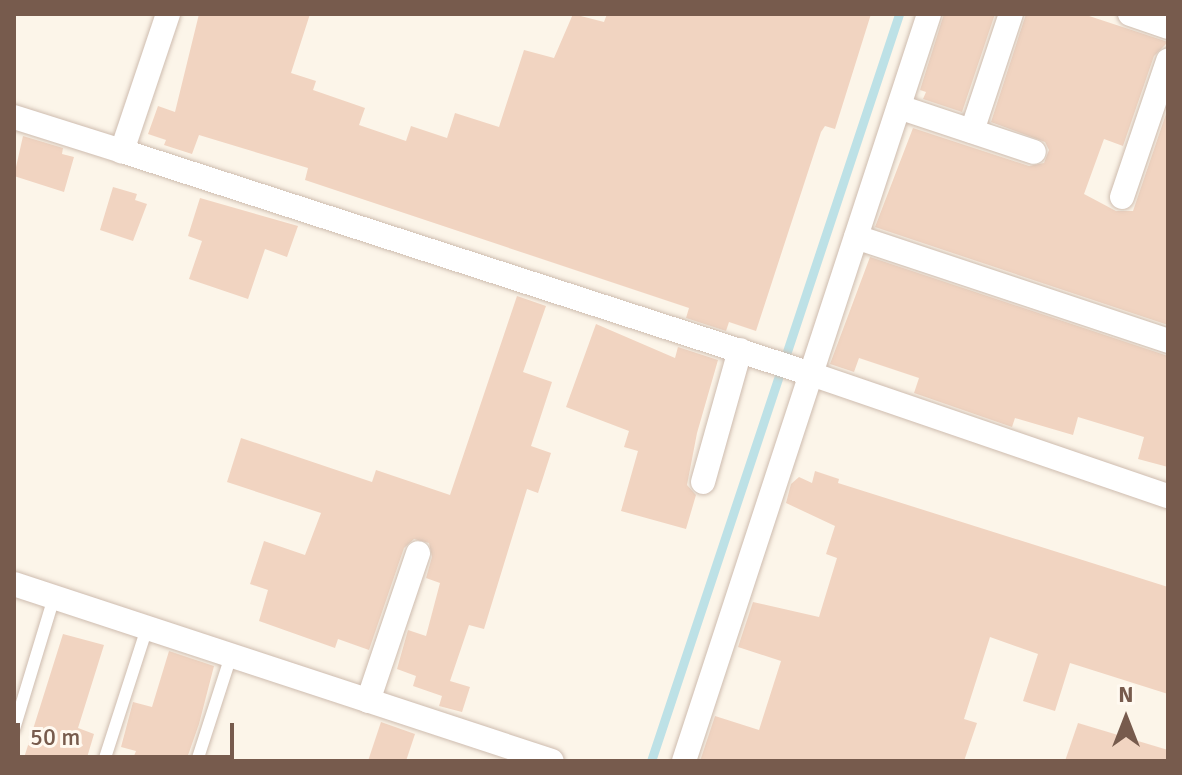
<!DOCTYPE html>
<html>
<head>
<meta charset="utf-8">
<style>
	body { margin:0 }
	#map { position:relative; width:1182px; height:775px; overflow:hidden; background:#fcf5e9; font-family:Signika,sans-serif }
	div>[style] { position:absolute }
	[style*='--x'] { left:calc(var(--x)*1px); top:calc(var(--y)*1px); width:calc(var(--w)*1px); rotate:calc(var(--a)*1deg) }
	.stream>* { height:9px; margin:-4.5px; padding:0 4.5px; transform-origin:4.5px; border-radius:4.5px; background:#bde1e6 }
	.building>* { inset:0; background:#f1d4c1 }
	.roads { filter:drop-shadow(0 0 2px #cebcaf) drop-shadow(0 0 2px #cebcaf) }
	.lane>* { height:12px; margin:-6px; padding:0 6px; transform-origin:6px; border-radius:6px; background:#fff }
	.street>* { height:24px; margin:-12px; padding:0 12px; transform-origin:12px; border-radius:12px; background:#fff }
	span { translate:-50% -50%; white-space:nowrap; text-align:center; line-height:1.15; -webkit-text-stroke:6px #fff9f0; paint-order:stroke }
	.frame { position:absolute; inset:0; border:16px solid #775b4d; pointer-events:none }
	.north { position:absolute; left:1086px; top:679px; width:80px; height:80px; -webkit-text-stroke:6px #fff9f0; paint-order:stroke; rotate:0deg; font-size:22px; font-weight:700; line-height:32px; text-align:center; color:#775b4d }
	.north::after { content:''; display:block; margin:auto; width:28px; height:36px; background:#775b4d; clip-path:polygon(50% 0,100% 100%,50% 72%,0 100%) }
	.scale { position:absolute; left:16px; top:723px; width:218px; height:36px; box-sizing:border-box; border:4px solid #775b4d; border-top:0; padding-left:10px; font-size:24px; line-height:28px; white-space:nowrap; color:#775b4d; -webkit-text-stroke:6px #fff9f0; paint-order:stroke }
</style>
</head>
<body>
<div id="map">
	<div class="stream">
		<i style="--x:651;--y:761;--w:787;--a:-71.63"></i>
	</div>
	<div class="building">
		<i style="clip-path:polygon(199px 14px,310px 14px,291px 73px,316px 81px,313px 90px,365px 108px,359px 125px,406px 141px,411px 126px,447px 138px,455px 113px,499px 127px,524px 50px,554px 58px,573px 14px,604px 22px,607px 14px,871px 14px,835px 129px,825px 126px,821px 132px,756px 331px,729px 322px,726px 331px,686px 318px,689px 308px,305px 180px,308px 168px,199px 135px,192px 154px,164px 145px,166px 140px,148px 134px,158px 106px,175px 112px)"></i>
		<i style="clip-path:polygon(944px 14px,995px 14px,962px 112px,923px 99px,926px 92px,920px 90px)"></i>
		<i style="clip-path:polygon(1026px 14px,1083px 14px,1168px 42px,1154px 56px,1123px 146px,1104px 139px,1084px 194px,1116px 211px,1133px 211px,1168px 108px,1168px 325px,875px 227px,913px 128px,1029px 166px,1044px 163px,1049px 150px,1045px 142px,991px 122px)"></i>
		<i style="clip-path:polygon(23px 136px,63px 148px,62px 154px,74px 157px,64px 192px,14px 176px)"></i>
		<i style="clip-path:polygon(113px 187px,137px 194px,135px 200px,147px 204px,133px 241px,100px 230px)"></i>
		<i style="clip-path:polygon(200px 198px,298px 226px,287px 257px,265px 249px,248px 299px,189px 279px,202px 241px,188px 236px)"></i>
		<i style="clip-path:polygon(870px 257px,1168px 356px,1168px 467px,1138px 459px,1144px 437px,1078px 417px,1073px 435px,1015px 418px,1012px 427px,914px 393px,919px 378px,859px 358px,854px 372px,830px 364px)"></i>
		<i style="clip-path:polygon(517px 296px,546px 306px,523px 372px,552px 382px,531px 446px,551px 453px,538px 493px,527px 489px,484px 629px,469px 625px,450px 681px,470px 687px,462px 712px,439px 706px,442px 696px,413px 686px,416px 676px,397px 669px,408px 630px,426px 636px,440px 583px,426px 578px,432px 557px,429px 543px,414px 539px,404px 548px,369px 650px,338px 639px,335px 648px,259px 621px,268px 590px,250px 584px,264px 541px,305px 555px,321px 513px,227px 482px,241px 438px,372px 482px,376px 470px,450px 495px)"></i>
		<i style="clip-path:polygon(596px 324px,675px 358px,678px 347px,718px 360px,697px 433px,687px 485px,696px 495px,686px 529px,621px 511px,638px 451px,624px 447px,629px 431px,566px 407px)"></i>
		<i style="clip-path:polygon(815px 471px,839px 479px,838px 483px,1168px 587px,1168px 694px,1070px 663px,1055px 711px,1023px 701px,1038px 654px,990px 637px,964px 719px,977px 723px,964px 761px,700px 761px,715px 716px,759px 730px,781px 661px,738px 647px,753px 602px,819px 617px,837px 558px,826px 554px,835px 526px,786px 503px,791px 484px,799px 477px,812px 483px)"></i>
		<i style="clip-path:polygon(63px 634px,104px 645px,78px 728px,94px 734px,86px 761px,23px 761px)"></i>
		<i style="clip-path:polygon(169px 651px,214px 666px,199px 724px,186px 761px,132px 761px,136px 751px,121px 747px,133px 702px,152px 707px)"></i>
		<i style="clip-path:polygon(381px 722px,415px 734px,406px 761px,368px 761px)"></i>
		<i style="clip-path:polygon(1078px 723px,1168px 750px,1168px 761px,1065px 761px)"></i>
	</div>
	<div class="roads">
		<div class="lane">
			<i style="--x:14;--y:729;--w:138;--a:-73.1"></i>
			<i style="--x:104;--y:761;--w:140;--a:-72.1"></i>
			<i style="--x:197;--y:761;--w:110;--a:-72.1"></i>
		</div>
		<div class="street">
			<i style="--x:168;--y:14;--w:145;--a:108.6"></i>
			<i style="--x:122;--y:151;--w:724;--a:17.93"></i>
			<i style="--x:811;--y:374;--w:377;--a:18.9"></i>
			<i style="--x:1130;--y:14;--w:40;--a:18.9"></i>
			<i style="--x:899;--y:107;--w:142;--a:18.4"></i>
			<i style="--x:14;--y:117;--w:113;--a:17.5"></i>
			<i style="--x:972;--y:131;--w:123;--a:-71.6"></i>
			<i style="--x:1122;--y:197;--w:144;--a:-71.3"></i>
			<i style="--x:856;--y:237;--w:329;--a:18.4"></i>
			<i style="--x:703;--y:482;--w:137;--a:-74.3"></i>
			<i style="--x:14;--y:584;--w:566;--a:18.21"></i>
			<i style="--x:368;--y:701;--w:156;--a:-71.3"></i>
			<i style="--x:684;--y:761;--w:786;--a:-71.84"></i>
		</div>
	</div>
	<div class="frame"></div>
	<div class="north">N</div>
	<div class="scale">50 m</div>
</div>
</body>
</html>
